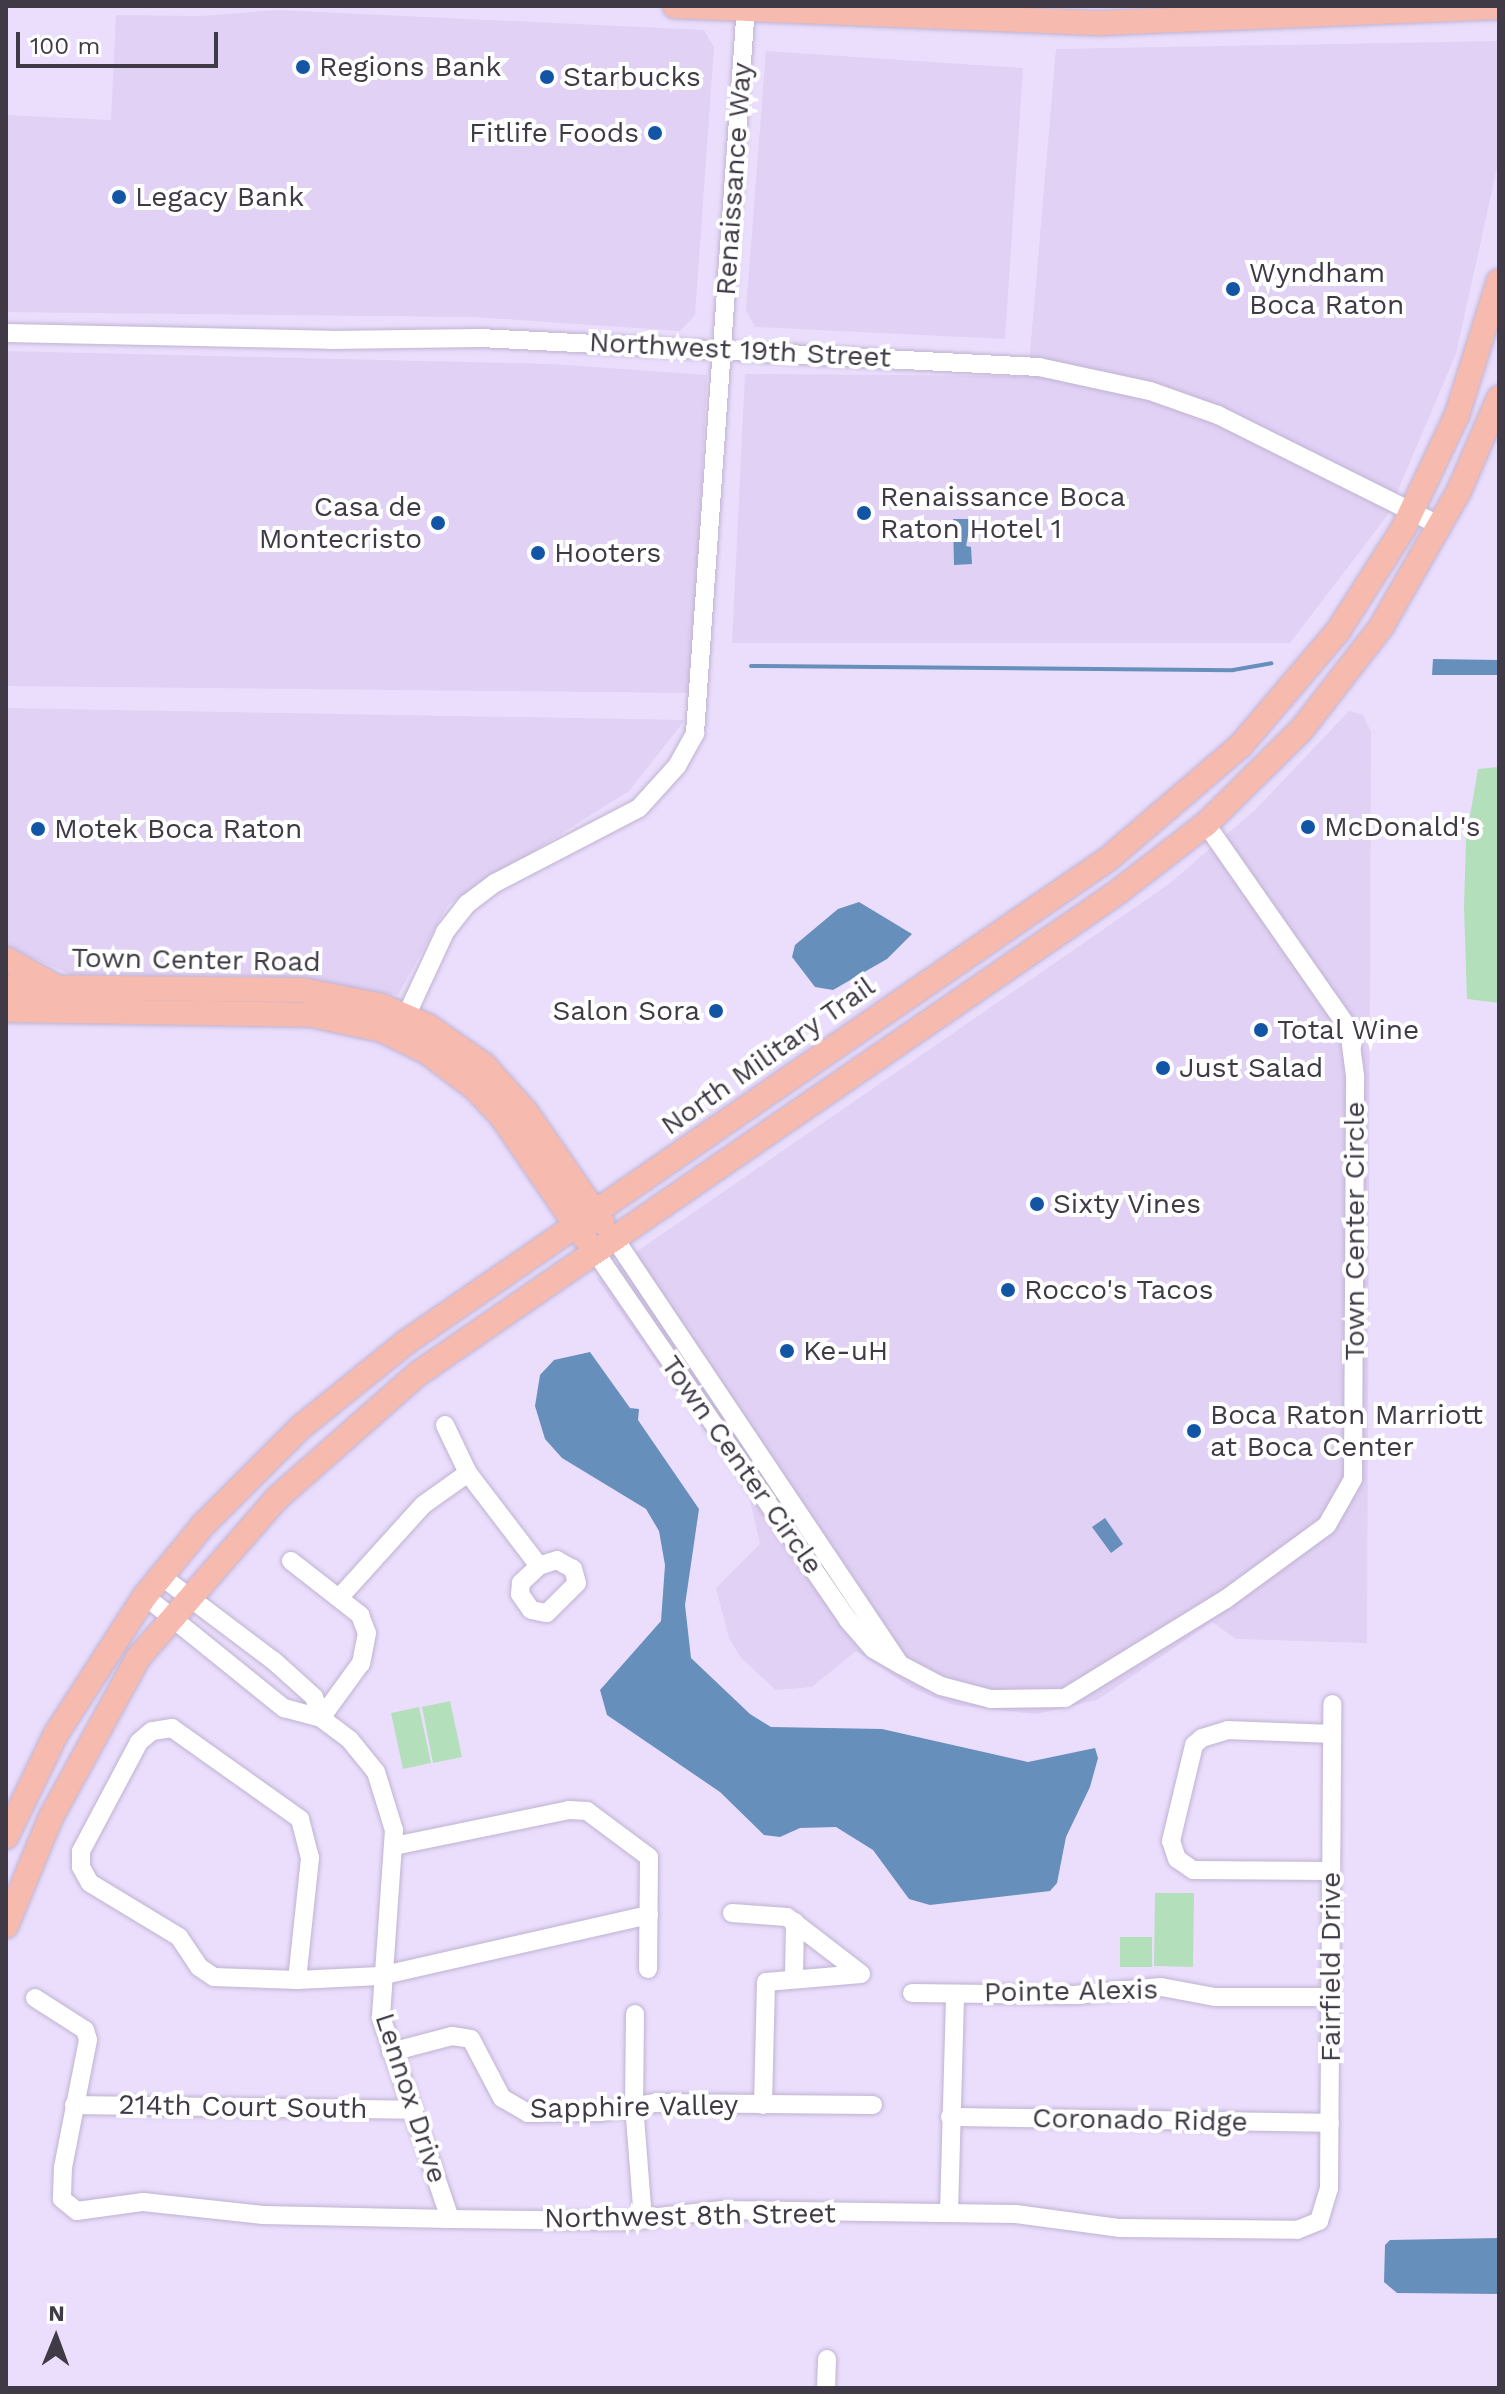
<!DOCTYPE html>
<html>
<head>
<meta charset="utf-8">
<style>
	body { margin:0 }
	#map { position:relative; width:1505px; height:2394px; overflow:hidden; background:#ebdefd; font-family:"Work Sans",sans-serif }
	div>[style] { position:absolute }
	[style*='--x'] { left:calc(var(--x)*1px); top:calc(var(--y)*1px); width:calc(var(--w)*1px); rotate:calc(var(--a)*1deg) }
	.built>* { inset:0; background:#e1d1f5 }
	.green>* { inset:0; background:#b3e0ba }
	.water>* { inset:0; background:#678fbc }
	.stream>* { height:4px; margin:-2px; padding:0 2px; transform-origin:2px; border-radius:2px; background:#678fbc }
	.roads { filter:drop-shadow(0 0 2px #bfb3d1) drop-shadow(0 0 2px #bfb3d1) }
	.minor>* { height:18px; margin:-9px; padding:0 9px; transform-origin:9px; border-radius:9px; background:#fff }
	.major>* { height:24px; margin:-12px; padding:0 12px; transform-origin:12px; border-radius:12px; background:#f7baae }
	.dots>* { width:22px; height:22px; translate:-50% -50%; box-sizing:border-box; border:4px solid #fff; border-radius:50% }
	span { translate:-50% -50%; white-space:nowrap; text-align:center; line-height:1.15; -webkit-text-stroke:8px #fff; paint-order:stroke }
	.poi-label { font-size:28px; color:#3f3a46 }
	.left { translate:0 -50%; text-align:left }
	.right { translate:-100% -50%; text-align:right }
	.street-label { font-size:28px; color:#3f3a46 }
	.frame { position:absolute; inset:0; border:8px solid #3f3a46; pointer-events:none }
	.north { position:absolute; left:16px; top:2298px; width:80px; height:80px; -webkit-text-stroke:6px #fff; paint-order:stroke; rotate:1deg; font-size:22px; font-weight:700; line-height:32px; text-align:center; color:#3f3a46 }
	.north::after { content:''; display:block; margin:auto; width:28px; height:36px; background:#3f3a46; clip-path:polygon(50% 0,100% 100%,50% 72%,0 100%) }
	.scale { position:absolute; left:16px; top:32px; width:202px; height:36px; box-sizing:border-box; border:4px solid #3f3a46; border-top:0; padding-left:10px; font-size:24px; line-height:28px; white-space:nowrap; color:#3f3a46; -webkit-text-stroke:6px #fff; paint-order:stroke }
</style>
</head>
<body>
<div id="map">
	<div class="built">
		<i style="clip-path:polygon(277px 10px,704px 30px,714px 47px,695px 315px,680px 331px,475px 317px,6px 312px,6px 115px,111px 120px,116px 15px,200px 16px)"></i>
		<i style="clip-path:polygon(1499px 41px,1499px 159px,1456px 354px,1387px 516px,1290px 643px,732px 643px,745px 374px,1028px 376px,1056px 49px)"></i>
		<i style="clip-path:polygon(766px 51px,1023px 68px,1005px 339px,755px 327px,746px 310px)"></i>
		<i style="clip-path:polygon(6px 351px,551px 364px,707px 375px,692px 693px,6px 686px)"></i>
		<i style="clip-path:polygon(6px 708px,685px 720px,629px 791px,448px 905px,398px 995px,256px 976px,72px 975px,6px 946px)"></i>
		<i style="clip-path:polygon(1349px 711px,1363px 715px,1371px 732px,1367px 1643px,1236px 1639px,1212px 1622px,1097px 1700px,1036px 1714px,953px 1705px,912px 1688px,856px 1651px,812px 1687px,776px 1690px,741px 1658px,729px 1638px,716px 1588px,760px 1544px,748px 1491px,597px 1279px,1169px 884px,1255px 810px)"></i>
	</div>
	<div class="green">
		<i style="clip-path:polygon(1499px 767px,1499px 1003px,1467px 999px,1464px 907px,1466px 839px,1478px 769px)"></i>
		<i style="clip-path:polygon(450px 1701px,462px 1757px,433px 1763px,422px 1707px)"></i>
		<i style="clip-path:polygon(419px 1707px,431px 1763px,403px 1769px,391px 1713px)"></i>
		<i style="clip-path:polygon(1155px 1893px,1194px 1893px,1193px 1967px,1154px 1966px)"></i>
		<i style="clip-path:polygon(1120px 1937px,1152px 1937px,1152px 1967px,1120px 1967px)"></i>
	</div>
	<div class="water">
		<i style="clip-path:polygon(953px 519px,971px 519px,966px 546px,971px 547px,972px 564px,954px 565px)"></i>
		<i style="clip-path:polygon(1433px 659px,1499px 660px,1499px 675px,1432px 675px)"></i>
		<i style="clip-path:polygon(859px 902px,912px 934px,887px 959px,833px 990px,815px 987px,792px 957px,795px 945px,838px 909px)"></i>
		<i style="clip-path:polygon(590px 1352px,630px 1408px,639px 1409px,638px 1420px,699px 1509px,685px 1605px,691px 1658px,750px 1714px,771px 1727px,882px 1729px,1028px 1762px,1095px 1748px,1098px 1758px,1090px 1787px,1066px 1837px,1057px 1883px,1050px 1891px,930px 1905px,909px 1899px,873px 1850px,836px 1827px,800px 1828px,780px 1837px,764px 1835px,720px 1792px,607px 1715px,600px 1690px,661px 1621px,665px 1565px,659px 1531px,646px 1509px,562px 1458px,545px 1439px,535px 1406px,540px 1375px,554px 1360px)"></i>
		<i style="clip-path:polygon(1105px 1518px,1123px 1544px,1111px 1553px,1092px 1527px)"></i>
		<i style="clip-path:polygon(1499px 2238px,1499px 2294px,1397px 2293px,1384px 2282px,1385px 2245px,1390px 2240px)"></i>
	</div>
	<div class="stream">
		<i style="--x:751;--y:666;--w:482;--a:0.5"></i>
		<i style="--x:1233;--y:670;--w:39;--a:-10"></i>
	</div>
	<div class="roads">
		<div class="minor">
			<i style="--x:6;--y:333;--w:324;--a:1.2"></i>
			<i style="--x:330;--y:340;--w:150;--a:-0.8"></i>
			<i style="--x:480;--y:338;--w:560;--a:2.97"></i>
			<i style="--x:1039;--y:367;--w:114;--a:12.2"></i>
			<i style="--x:1150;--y:391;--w:72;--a:19.4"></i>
			<i style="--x:1218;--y:415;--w:249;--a:26.5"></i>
			<i style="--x:401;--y:1027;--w:105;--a:-65.1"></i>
			<i style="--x:445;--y:932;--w:36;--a:-52"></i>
			<i style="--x:467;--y:904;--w:35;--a:-37"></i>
			<i style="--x:495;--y:883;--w:162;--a:-27.5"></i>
			<i style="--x:639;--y:808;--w:57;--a:-47.9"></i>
			<i style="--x:677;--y:766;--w:38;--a:-61"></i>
			<i style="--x:695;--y:733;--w:729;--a:-85.99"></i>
			<i style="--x:615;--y:1239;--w:510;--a:56.19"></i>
			<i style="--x:596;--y:1253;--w:445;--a:55.5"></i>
			<i style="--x:848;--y:1620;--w:38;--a:49"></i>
			<i style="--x:873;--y:1649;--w:32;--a:30"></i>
			<i style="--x:901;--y:1665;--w:45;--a:27.7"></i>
			<i style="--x:941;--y:1686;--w:52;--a:14.6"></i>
			<i style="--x:991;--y:1699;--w:74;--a:-0.8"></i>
			<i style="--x:1065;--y:1698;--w:189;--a:-31.6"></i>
			<i style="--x:1226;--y:1599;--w:125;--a:-36.2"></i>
			<i style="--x:1327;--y:1525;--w:53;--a:-60.5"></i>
			<i style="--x:1353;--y:1479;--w:403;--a:-89.7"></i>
			<i style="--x:1355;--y:1076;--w:47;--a:-97.3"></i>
			<i style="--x:1349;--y:1029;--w:250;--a:-124.9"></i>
			<i style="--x:445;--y:1425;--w:53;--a:64.4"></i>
			<i style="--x:468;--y:1473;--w:117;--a:52.6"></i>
			<i style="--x:539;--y:1566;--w:25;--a:137"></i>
			<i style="--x:521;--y:1583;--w:11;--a:95"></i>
			<i style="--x:520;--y:1594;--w:19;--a:55"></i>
			<i style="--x:531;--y:1610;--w:16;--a:11"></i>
			<i style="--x:547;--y:1613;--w:42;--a:-45"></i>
			<i style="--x:577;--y:1583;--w:15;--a:-106"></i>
			<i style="--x:573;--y:1569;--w:18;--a:-151"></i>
			<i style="--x:557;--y:1560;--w:19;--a:162"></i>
			<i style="--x:291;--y:1561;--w:88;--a:38"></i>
			<i style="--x:360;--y:1615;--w:19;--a:69"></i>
			<i style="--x:367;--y:1633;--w:31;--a:101"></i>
			<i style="--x:361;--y:1663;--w:68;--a:126"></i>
			<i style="--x:161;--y:1576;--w:141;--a:37"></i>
			<i style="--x:274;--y:1661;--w:54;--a:42"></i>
			<i style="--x:314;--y:1697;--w:22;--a:72"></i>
			<i style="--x:145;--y:1596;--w:179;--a:38.9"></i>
			<i style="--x:284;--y:1708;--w:38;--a:15"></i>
			<i style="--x:321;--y:1718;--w:36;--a:37"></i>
			<i style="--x:350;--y:1740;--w:41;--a:50.9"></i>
			<i style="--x:376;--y:1772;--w:61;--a:72.8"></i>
			<i style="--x:394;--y:1830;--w:187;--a:94"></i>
			<i style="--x:381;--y:2017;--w:213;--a:71.1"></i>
			<i style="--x:339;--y:1598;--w:125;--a:-47.9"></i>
			<i style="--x:423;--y:1505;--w:55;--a:-35.4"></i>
			<i style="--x:394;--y:1846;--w:179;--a:-11.6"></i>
			<i style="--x:569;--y:1810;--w:18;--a:3"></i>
			<i style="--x:587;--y:1811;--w:77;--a:36.6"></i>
			<i style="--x:649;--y:1857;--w:112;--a:90.5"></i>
			<i style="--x:1331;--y:1871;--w:138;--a:-179.6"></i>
			<i style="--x:1193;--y:1870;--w:19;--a:-145"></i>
			<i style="--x:1177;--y:1859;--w:19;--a:-108"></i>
			<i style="--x:1171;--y:1841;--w:99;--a:-76.5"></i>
			<i style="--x:1194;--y:1745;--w:11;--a:-41"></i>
			<i style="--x:1202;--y:1738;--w:27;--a:-17"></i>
			<i style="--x:1228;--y:1730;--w:104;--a:2.2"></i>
			<i style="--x:732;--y:1913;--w:55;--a:4.2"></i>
			<i style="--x:787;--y:1917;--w:93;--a:37.6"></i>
			<i style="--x:861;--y:1974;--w:95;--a:175.2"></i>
			<i style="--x:766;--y:1982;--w:123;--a:91.4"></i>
			<i style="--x:794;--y:1976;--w:54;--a:-88.9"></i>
			<i style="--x:297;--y:1980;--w:123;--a:-83.9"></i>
			<i style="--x:310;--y:1858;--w:40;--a:-104.4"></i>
			<i style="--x:300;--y:1819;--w:157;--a:-144.6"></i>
			<i style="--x:172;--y:1728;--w:20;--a:171"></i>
			<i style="--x:152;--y:1731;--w:17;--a:140"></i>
			<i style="--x:139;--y:1742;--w:123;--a:118"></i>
			<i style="--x:81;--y:1851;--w:16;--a:90"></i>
			<i style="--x:81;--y:1867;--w:18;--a:61"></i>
			<i style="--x:90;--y:1883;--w:104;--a:31.2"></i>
			<i style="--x:179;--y:1937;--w:36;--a:56"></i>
			<i style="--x:199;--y:1967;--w:18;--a:34"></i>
			<i style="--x:214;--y:1977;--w:83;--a:2.1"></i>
			<i style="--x:297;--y:1980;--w:83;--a:-2.8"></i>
			<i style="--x:380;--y:1976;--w:276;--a:-12.8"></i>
			<i style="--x:912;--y:1993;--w:162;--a:0.7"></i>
			<i style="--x:1074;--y:1995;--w:87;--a:-5.3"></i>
			<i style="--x:1161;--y:1987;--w:55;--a:10.5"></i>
			<i style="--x:1215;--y:1997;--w:116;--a:0"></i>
			<i style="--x:35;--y:1998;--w:59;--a:32.6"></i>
			<i style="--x:85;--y:2030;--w:10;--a:73"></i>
			<i style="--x:88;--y:2040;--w:129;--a:101.1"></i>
			<i style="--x:63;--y:2167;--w:32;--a:92"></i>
			<i style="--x:62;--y:2199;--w:19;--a:39"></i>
			<i style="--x:77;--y:2211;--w:67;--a:-7.8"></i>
			<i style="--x:143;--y:2202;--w:121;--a:6.2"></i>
			<i style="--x:263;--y:2215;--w:187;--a:1.2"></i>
			<i style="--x:450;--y:2219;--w:172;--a:0.7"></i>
			<i style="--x:622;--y:2221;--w:101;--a:-6.3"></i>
			<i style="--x:722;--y:2210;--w:294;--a:0.8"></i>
			<i style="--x:1016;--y:2214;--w:105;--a:7.7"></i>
			<i style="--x:1120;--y:2228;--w:177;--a:0.6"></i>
			<i style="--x:1297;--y:2230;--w:24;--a:-22"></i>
			<i style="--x:1319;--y:2221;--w:34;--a:-73"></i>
			<i style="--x:1329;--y:2188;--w:484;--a:-89.6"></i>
			<i style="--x:635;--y:2014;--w:91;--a:90.6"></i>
			<i style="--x:634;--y:2105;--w:115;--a:85.5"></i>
			<i style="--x:391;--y:2052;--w:63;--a:-14.7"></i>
			<i style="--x:452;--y:2036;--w:19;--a:9"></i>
			<i style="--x:471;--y:2039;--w:67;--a:62.3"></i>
			<i style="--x:502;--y:2098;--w:30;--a:30"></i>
			<i style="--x:528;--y:2113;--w:72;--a:-0.8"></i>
			<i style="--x:600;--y:2112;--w:56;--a:-9.3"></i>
			<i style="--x:655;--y:2103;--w:218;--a:0.5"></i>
			<i style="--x:74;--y:2105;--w:338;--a:0.8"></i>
			<i style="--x:950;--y:2117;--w:380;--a:0.9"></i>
			<i style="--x:949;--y:2213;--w:219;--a:-88.4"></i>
			<i style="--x:826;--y:2388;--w:29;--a:-88"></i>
		</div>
		<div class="major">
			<i style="--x:675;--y:6;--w:427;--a:2.3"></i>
			<i style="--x:1102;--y:23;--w:397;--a:-2.3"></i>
			<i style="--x:6;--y:959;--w:51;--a:29.1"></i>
			<i style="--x:6;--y:987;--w:296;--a:0.6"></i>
			<i style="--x:302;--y:990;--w:82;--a:11.3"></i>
			<i style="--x:382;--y:1006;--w:50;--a:23.5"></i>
			<i style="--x:428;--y:1026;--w:68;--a:34.9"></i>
			<i style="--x:484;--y:1065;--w:63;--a:48.2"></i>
			<i style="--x:526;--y:1112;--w:134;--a:55.4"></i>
			<i style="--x:6;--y:1010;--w:306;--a:0.9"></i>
			<i style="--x:312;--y:1015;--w:72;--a:12.1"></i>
			<i style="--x:382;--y:1030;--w:50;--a:26.1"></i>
			<i style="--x:427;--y:1052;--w:61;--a:37.1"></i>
			<i style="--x:476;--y:1089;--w:38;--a:47"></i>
			<i style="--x:502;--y:1117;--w:147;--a:55.6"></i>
			<i style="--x:6;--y:1837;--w:114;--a:-64.1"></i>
			<i style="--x:56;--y:1734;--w:164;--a:-57.2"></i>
			<i style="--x:145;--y:1596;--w:93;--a:-50.7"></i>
			<i style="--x:204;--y:1524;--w:137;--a:-45"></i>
			<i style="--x:301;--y:1427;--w:134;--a:-38.9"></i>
			<i style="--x:405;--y:1343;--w:854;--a:-34.55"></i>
			<i style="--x:1108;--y:859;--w:175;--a:-40.6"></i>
			<i style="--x:1241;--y:745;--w:150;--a:-49.6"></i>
			<i style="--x:1338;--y:631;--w:121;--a:-57.5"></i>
			<i style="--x:1403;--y:529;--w:126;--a:-64.7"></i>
			<i style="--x:1457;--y:415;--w:140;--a:-72.6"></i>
			<i style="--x:6;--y:1926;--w:118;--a:-67.6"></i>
			<i style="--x:51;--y:1817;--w:181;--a:-61.3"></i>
			<i style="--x:138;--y:1658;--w:212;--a:-49"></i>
			<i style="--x:277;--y:1498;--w:189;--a:-41.4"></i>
			<i style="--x:419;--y:1373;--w:849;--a:-34.53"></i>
			<i style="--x:1118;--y:892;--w:111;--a:-37.7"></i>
			<i style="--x:1206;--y:824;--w:135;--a:-44.7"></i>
			<i style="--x:1302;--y:729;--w:129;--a:-52.2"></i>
			<i style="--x:1381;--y:627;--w:157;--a:-60.2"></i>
			<i style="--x:1459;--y:491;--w:101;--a:-66.7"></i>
		</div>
	</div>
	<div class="dots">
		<i style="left:303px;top:67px;background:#1355a5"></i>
		<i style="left:547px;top:77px;background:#1355a5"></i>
		<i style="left:655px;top:133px;background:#1355a5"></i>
		<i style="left:119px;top:197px;background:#1355a5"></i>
		<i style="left:1233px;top:289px;background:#1355a5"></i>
		<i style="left:864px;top:513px;background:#1355a5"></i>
		<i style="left:438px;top:523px;background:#1355a5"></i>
		<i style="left:538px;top:553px;background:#1355a5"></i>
		<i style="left:1308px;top:827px;background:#1355a5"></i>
		<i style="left:38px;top:829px;background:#1355a5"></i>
		<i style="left:716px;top:1011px;background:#1355a5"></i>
		<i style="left:1261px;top:1030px;background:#1355a5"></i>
		<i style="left:1163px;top:1068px;background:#1355a5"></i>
		<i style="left:1037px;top:1204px;background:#1355a5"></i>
		<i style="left:1008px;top:1290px;background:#1355a5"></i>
		<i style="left:787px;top:1351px;background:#1355a5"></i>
		<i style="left:1194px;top:1431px;background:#1355a5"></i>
	</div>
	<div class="poi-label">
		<span class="left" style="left:319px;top:67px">Regions Bank</span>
		<span class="left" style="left:563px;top:77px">Starbucks</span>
		<span class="right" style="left:639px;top:133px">Fitlife Foods</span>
		<span class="left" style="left:135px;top:197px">Legacy Bank</span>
		<span class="left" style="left:1249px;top:289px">Wyndham<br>Boca Raton</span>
		<span class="left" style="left:880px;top:513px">Renaissance Boca<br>Raton Hotel 1</span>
		<span class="right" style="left:422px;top:523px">Casa de<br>Montecristo</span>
		<span class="left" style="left:554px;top:553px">Hooters</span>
		<span class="left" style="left:1324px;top:827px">McDonald's</span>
		<span class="left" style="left:54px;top:829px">Motek Boca Raton</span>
		<span class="right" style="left:700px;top:1011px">Salon Sora</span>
		<span class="left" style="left:1277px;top:1030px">Total Wine</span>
		<span class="left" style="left:1179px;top:1068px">Just Salad</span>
		<span class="left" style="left:1053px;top:1204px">Sixty Vines</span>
		<span class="left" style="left:1024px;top:1290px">Rocco's Tacos</span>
		<span class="left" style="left:803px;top:1351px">Ke-uH</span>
		<span class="left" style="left:1210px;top:1431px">Boca Raton Marriott<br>at Boca Center</span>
	</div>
	<div class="street-label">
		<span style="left:734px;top:179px;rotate:-86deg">Renaissance Way</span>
		<span style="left:740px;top:350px;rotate:3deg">Northwest 19th Street</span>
		<span style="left:196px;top:960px;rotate:1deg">Town Center Road</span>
		<span style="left:768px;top:1056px;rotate:-35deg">North Military Trail</span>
		<span style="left:1355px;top:1231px;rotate:-90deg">Town Center Circle</span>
		<span style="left:742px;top:1465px;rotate:55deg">Town Center Circle</span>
		<span style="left:1331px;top:1967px;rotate:-90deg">Fairfield Drive</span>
		<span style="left:1071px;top:1991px;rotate:-1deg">Pointe Alexis</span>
		<span style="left:411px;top:2098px;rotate:72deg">Lennox Drive</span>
		<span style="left:243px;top:2107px;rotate:1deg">214th Court South</span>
		<span style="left:634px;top:2107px;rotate:-1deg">Sapphire Valley</span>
		<span style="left:1140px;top:2120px;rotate:1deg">Coronado Ridge</span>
		<span style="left:690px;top:2216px;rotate:-1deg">Northwest 8th Street</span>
	</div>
	<div class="frame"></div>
	<div class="north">N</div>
	<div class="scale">100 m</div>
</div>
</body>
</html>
